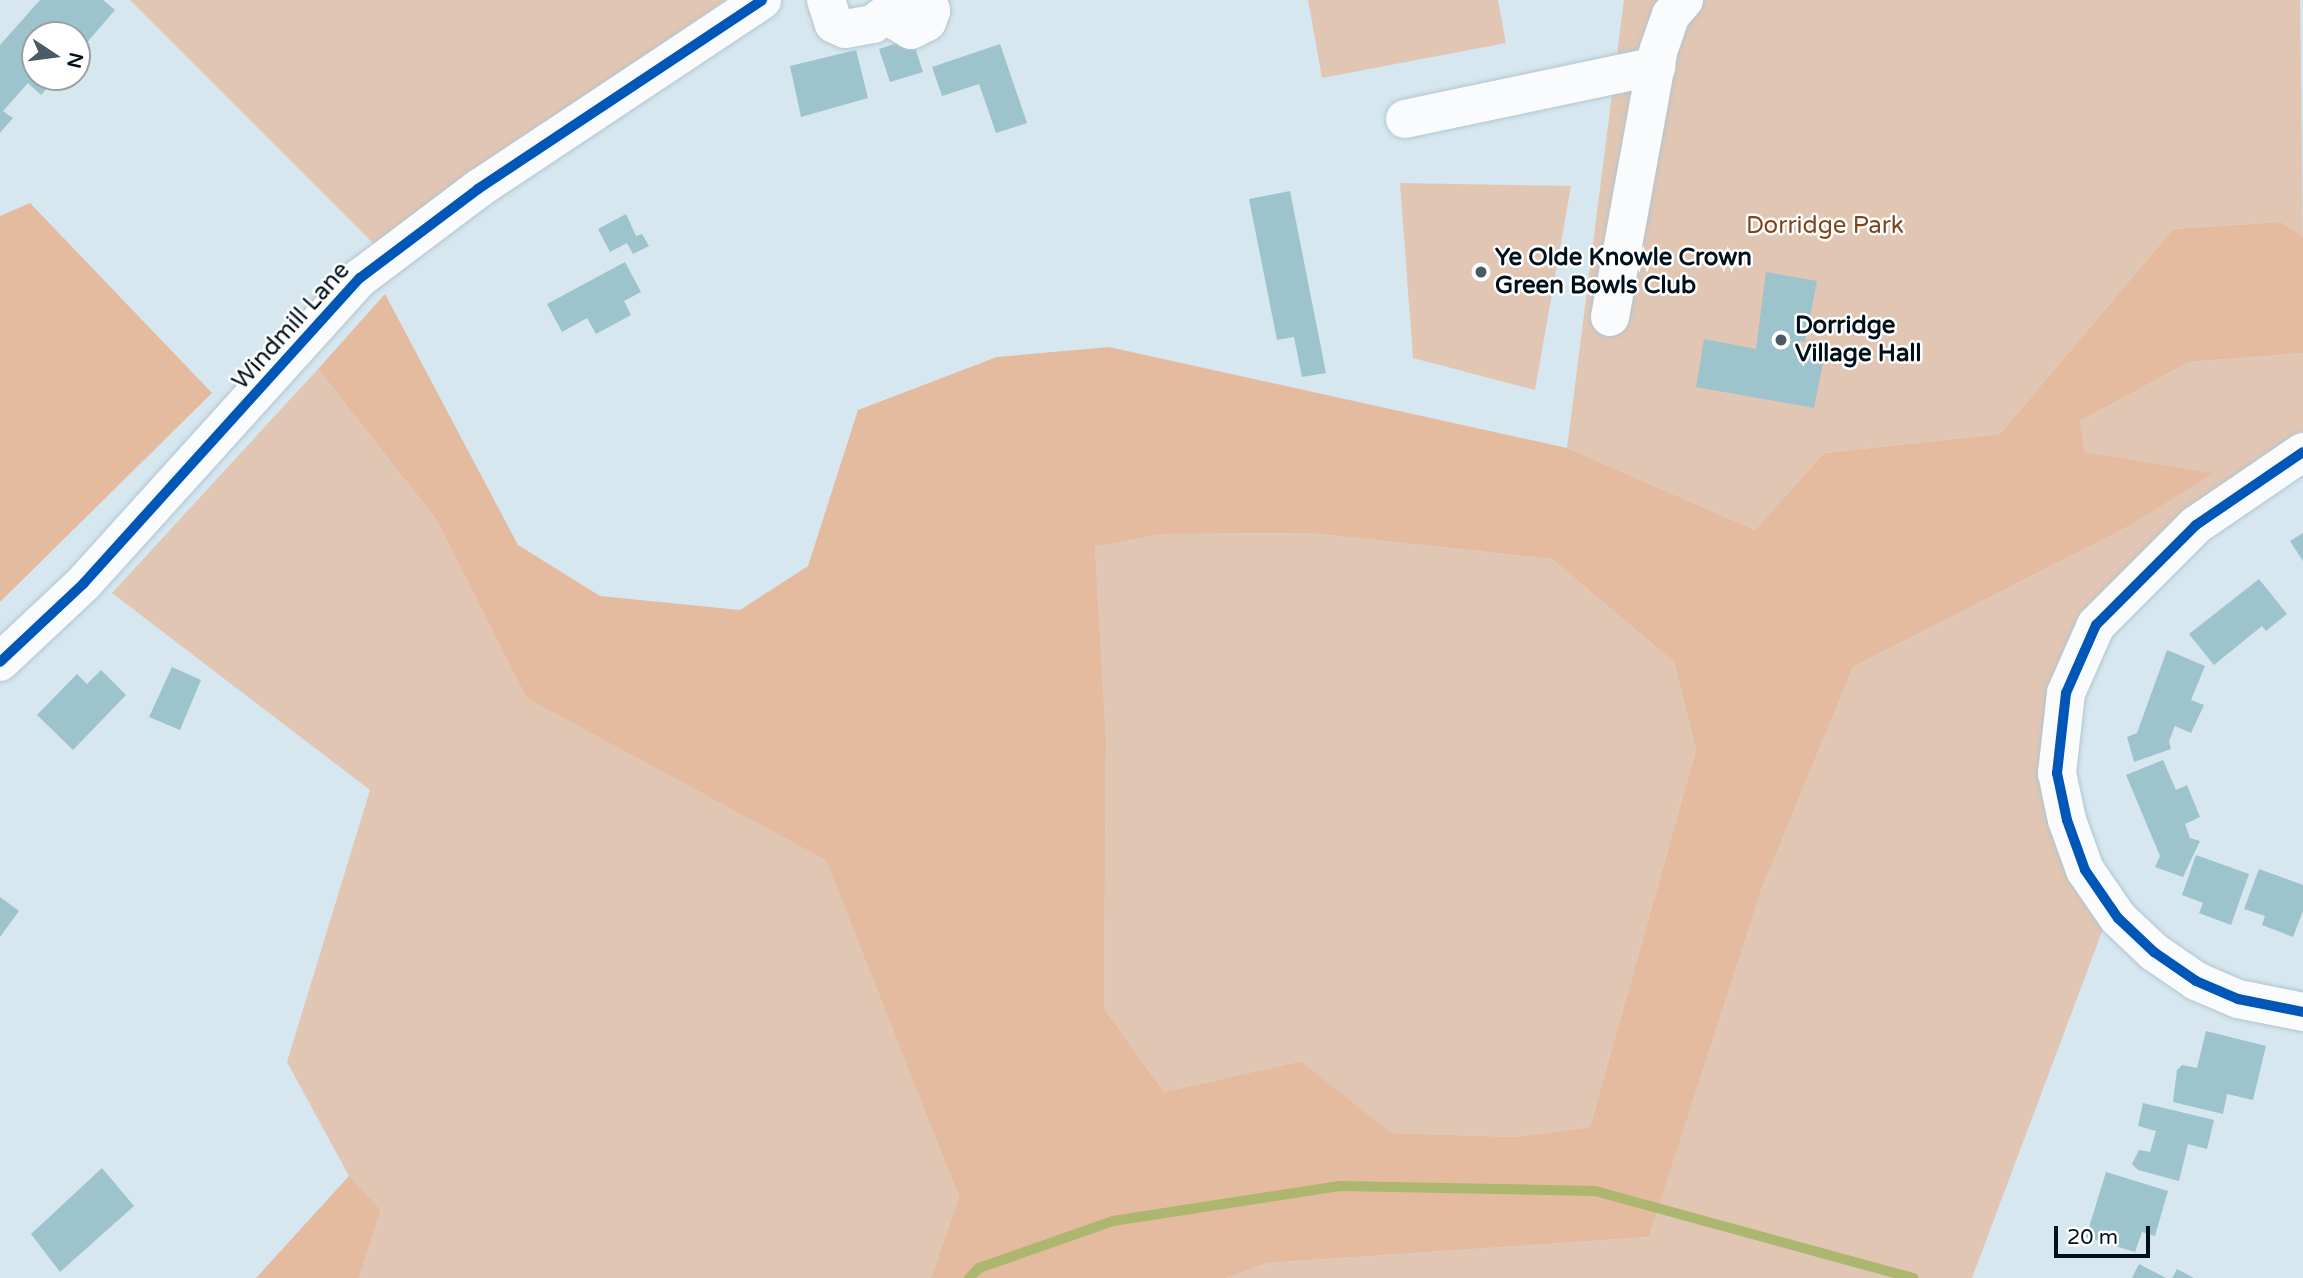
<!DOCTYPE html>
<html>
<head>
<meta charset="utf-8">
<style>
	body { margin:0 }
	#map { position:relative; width:2303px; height:1278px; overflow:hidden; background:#d6e7f0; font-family:"Varela Round",sans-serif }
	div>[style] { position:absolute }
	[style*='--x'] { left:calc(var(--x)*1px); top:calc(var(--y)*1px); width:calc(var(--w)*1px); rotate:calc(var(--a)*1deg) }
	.green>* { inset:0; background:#e2c6b4 }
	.forest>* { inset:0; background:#e4bb9f }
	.stream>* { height:10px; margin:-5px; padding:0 5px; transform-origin:5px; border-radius:5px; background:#acb66e }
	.building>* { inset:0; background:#9dc3cd }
	.roads { filter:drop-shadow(0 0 2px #b3c5ce) drop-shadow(0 0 2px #b3c5ce) }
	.minor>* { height:38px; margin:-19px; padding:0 19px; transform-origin:19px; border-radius:19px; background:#f9fbfd }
	.cycleway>* { height:10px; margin:-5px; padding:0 5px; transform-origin:5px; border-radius:5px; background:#0057b8 }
	.dots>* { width:19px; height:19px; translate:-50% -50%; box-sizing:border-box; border:4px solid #fff; border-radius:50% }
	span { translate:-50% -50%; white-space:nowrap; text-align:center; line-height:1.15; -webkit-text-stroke:5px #fff; paint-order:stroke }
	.park-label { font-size:24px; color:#7f461d }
	.poi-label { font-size:24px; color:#00101a; font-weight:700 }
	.left { translate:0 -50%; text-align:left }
	.street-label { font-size:24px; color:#00101a }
	.north { position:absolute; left:21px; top:21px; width:70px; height:70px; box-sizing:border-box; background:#fff; border:2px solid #999fa3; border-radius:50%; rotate:103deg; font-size:19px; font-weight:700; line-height:28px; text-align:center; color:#00101a }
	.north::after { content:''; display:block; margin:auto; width:24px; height:32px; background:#4b5b65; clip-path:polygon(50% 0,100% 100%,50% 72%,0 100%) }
	.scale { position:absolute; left:2054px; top:1226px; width:96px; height:32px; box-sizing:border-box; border:4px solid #00101a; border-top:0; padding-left:9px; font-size:21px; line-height:24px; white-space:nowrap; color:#00101a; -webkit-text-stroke:5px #fff; paint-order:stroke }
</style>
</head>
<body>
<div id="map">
	<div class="green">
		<i style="clip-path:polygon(130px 0,725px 0,374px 244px)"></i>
		<i style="clip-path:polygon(1308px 0,1498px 0,1506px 43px,1322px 78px)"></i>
		<i style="clip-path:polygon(1624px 0,2300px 0,2303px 237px,2281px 222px,2173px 229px,2000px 434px,1824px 453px,1755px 530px,1567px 448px)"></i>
		<i style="clip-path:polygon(1400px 183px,1571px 186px,1535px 390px,1413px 358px)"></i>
		<i style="clip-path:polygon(2303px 353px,2303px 435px,2210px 496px,2050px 703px,2106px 921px,1972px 1278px,1226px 1278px,1268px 1263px,1649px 1237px,1762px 888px,1853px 667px,2131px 525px,2211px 473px,2085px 452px,2080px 421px,2189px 362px)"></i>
		<i style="clip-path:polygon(318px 369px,436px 519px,527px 697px,826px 859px,959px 1197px,931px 1278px,359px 1278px,381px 1210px,349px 1176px,287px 1062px,370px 790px,112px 593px)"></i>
		<i style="clip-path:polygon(1310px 533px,1552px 559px,1674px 662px,1696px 750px,1590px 1127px,1517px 1137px,1390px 1133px,1301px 1061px,1164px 1092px,1104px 1008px,1106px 739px,1095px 547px,1163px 534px)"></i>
	</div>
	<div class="forest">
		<i style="clip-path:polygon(30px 203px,212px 393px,0 602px,0 216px)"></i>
		<i style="clip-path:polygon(evenodd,2281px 222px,2303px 237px,2303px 353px,2189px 362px,2080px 421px,2085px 452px,2213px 473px,2131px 525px,1853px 667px,1762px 888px,1649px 1237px,1268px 1263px,1226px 1278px,931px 1278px,959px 1197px,826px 860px,527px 698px,436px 519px,318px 369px,385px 294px,518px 545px,600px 596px,740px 610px,808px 566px,858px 410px,997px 357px,1109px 347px,1567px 448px,1755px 530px,1824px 453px,2000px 434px,2173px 229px,2281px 222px,1310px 533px,1552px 559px,1674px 662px,1696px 750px,1590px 1127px,1517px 1137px,1391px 1133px,1301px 1061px,1164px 1092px,1104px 1008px,1106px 739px,1095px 547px,1163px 534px,1310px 533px)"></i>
		<i style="clip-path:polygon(349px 1176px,381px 1210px,359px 1278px,256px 1278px)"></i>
	</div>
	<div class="stream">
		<i style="--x:969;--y:1278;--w:14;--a:-45"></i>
		<i style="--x:979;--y:1268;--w:142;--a:-19.3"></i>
		<i style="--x:1113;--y:1221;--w:229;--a:-8.8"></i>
		<i style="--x:1339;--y:1186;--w:256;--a:1.1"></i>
		<i style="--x:1595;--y:1191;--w:330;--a:15.3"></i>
	</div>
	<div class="building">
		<i style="clip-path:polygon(40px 0,103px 0,115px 10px,77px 54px,77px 35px,35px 35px,35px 77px,57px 77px,41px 95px,28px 83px,3px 111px,13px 118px,0 133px,0 45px)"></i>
		<i style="clip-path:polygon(912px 38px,923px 72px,890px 82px,879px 49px)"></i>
		<i style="clip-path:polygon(1000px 44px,1027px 123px,996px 133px,979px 84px,942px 96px,932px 67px)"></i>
		<i style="clip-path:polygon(856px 50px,868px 98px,801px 117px,790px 66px)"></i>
		<i style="clip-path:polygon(1290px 191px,1326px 373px,1302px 377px,1294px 337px,1277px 340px,1249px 199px)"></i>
		<i style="clip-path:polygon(626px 214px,636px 236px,642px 234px,649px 246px,633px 254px,627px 243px,610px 252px,598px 229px)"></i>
		<i style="clip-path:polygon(625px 262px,641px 292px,624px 301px,631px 315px,596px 334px,587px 318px,562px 332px,547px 304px)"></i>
		<i style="clip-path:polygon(1766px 272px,1817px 281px,1805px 342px,1800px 340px,1798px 354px,1824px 358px,1814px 408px,1696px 387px,1704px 339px,1756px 349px)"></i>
		<i style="clip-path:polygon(2303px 533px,2303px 561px,2290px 541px)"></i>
		<i style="clip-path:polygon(2259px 579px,2287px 614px,2266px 631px,2262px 626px,2214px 665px,2189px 634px)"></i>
		<i style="clip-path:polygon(2167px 650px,2205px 666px,2191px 700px,2204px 705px,2191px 733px,2175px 726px,2169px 741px,2171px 749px,2134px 762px,2127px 737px,2137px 733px)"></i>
		<i style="clip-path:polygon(172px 667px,201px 680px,180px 730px,149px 717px)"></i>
		<i style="clip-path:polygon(101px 670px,126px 695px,73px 750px,37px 715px,77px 674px,87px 684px)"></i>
		<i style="clip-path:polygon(2163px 760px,2176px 790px,2187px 785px,2200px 817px,2185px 824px,2190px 838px,2200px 841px,2183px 877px,2155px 867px,2160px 856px,2126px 775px)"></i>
		<i style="clip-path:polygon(2196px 855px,2249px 874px,2231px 925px,2199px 913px,2203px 903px,2182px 895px)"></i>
		<i style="clip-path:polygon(2259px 869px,2303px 885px,2303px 911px,2293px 937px,2262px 925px,2265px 916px,2244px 909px)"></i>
		<i style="clip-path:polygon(0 897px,19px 911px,0 937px)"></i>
		<i style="clip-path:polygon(2206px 1031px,2266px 1046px,2253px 1100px,2227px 1094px,2223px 1114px,2173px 1102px,2177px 1070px,2182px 1065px,2197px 1068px)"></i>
		<i style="clip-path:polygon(2143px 1103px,2214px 1120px,2207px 1149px,2188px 1144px,2179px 1181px,2138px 1170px,2132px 1164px,2139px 1150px,2150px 1152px,2156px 1131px,2138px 1126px)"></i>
		<i style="clip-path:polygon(102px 1168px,134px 1206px,60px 1272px,31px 1234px)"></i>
		<i style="clip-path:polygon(2106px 1172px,2168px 1191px,2155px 1236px,2142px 1232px,2135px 1252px,2086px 1237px)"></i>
		<i style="clip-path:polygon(2139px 1264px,2166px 1278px,2132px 1278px)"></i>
		<i style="clip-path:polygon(2177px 1269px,2194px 1278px,2172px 1278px)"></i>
	</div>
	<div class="roads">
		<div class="minor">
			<i style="--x:826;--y:0;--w:25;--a:72"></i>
			<i style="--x:834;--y:24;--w:12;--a:24"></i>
			<i style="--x:845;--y:29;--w:28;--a:-10"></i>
			<i style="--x:873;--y:24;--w:25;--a:-37"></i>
			<i style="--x:896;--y:0;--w:21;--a:90"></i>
			<i style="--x:896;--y:21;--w:17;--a:31"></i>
			<i style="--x:911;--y:30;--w:18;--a:-27"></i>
			<i style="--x:927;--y:22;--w:12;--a:-70"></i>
			<i style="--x:931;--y:11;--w:11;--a:-105"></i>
			<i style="--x:1405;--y:119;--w:257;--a:-11.9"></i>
			<i style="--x:1610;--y:317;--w:269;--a:-79.7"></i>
			<i style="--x:1658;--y:52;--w:39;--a:-71"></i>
			<i style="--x:1671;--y:15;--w:20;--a:-49"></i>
			<i style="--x:2303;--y:452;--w:130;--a:145.7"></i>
			<i style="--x:2196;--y:525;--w:141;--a:135"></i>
			<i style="--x:2096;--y:625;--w:74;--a:113.8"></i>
			<i style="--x:2066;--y:693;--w:81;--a:96.4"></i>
			<i style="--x:2057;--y:773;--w:48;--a:78"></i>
			<i style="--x:2067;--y:820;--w:53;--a:70.2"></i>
			<i style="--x:2085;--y:870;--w:58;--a:55.5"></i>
			<i style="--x:2118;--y:918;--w:50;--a:43.4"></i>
			<i style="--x:2154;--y:952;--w:51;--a:34.6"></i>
			<i style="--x:2196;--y:981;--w:46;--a:23.2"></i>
			<i style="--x:2238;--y:999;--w:66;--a:11.3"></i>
			<i style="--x:0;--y:662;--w:115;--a:-43.2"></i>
			<i style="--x:84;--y:583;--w:411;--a:-47.9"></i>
			<i style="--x:360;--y:278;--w:148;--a:-37"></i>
			<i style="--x:478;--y:189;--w:341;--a:-33.6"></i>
		</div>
	</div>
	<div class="cycleway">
		<i style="--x:2303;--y:452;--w:130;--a:145.7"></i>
		<i style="--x:2196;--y:525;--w:141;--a:135"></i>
		<i style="--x:2096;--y:625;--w:74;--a:113.8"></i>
		<i style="--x:2066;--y:693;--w:81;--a:96.4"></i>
		<i style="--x:2057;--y:773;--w:48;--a:78"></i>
		<i style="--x:2067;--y:820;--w:53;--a:70.2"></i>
		<i style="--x:2085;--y:870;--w:58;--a:55.5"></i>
		<i style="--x:2118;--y:918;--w:50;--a:43.4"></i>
		<i style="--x:2154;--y:952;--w:51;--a:34.6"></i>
		<i style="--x:2196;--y:981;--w:46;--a:23.2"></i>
		<i style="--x:2238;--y:999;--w:66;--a:11.3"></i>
		<i style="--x:0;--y:662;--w:115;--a:-43.2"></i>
		<i style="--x:84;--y:583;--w:411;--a:-47.9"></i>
		<i style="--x:360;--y:278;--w:148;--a:-37"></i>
		<i style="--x:478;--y:189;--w:341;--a:-33.6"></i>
	</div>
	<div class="dots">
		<i style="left:1481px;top:272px;background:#4b5b65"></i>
		<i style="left:1781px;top:340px;background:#4b5b65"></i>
	</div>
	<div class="park-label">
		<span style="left:1825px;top:226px">Dorridge Park</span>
	</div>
	<div class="poi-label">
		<span class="left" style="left:1495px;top:272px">Ye Olde Knowle Crown<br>Green Bowls Club</span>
		<span class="left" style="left:1795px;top:340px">Dorridge<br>Village Hall</span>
	</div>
	<div class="street-label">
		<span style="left:291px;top:326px;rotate:-48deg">Windmill Lane</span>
	</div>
	<div class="north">N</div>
	<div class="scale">20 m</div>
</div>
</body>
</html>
